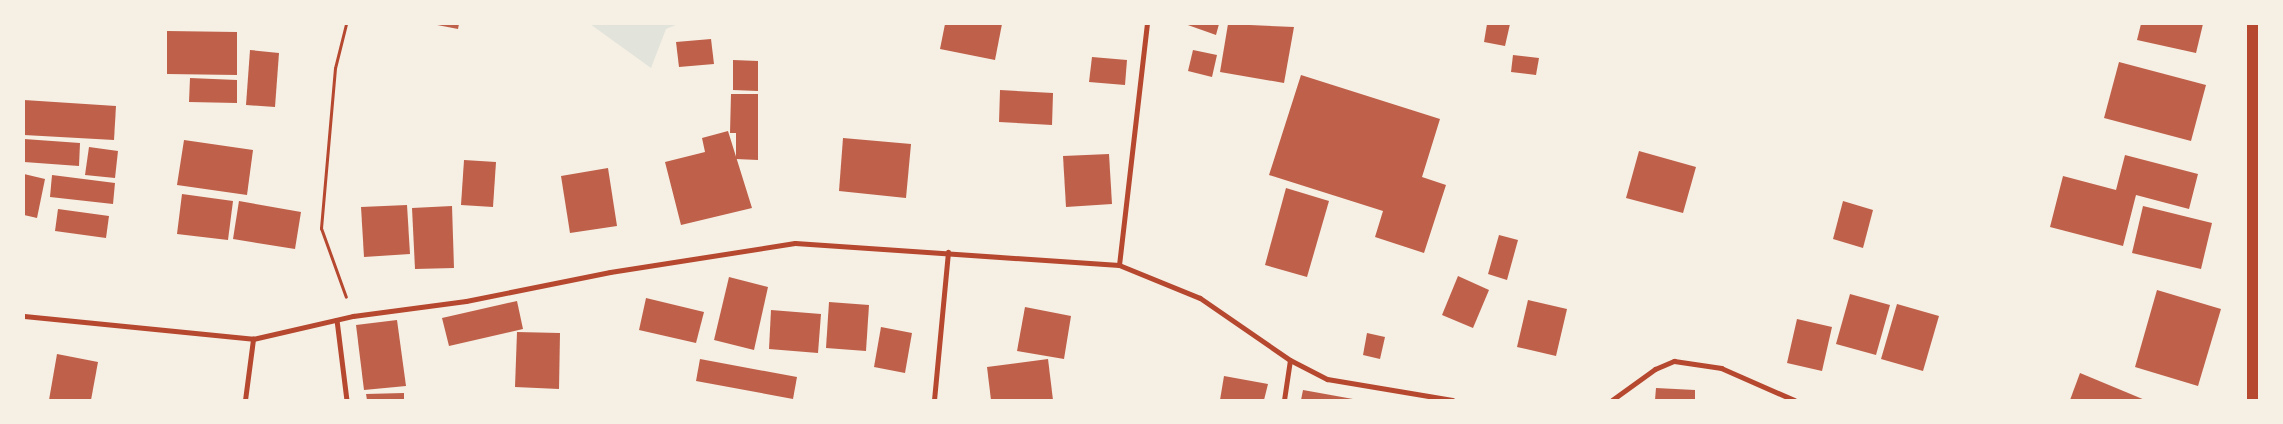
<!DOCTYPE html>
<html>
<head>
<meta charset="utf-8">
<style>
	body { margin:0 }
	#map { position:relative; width:2283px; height:424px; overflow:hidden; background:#f6efe4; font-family:Raleway,sans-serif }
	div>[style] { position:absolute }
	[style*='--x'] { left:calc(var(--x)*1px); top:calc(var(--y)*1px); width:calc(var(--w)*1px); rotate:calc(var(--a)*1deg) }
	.green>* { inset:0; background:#e2e4dc }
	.building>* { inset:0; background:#bf614a }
	.path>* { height:3px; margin:-1.5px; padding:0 1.5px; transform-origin:1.5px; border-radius:1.5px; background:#b5482f }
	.pedestrian>* { height:4.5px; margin:-2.25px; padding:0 2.25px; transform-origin:2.25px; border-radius:2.25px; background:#b5482f }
	.minor>* { height:5px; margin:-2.5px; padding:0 2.5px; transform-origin:2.5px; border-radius:2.5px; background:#b5482f }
	.primary>* { height:12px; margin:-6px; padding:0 6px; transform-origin:6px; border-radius:6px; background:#b5482f }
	span { translate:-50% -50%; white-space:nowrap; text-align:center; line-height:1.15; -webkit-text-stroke:4.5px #f6efe4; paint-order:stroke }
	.frame { position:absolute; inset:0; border:25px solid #f6efe4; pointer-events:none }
</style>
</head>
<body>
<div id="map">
	<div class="green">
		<i style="clip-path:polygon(590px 24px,678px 24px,666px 29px,651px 68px)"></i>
	</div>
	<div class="building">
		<i style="clip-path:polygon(432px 24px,459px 24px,458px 29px)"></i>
		<i style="clip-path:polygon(945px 24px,1002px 24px,995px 60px,940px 49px)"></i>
		<i style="clip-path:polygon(1185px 24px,1219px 24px,1216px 35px)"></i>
		<i style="clip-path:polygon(1228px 24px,1294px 27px,1284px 83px,1220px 72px)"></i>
		<i style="clip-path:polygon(1487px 24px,1510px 24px,1505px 46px,1484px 42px)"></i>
		<i style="clip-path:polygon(2141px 24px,2203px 24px,2196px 53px,2137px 40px)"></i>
		<i style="clip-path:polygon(167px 31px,237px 32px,237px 75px,167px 74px)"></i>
		<i style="clip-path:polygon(711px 39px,714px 64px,679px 67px,676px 42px)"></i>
		<i style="clip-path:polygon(250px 50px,279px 53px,275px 107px,246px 105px)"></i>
		<i style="clip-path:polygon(1193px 50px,1217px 55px,1212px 77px,1188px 71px)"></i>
		<i style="clip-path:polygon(1513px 55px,1539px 58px,1536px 75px,1511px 72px)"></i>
		<i style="clip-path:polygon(1092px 57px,1127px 60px,1125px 85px,1089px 82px)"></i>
		<i style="clip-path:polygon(733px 60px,758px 61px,758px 91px,733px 90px)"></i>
		<i style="clip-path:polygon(2119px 62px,2206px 85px,2191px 141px,2104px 118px)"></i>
		<i style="clip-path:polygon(1301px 75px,1440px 119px,1422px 177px,1446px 185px,1424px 253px,1375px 237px,1383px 211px,1269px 175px)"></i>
		<i style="clip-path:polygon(190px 78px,237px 80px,237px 103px,189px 102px)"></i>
		<i style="clip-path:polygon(1000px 90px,1053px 93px,1052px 125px,999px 122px)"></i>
		<i style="clip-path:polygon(731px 94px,758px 94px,758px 160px,736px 159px,736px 133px,730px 133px)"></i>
		<i style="clip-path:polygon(24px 100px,116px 106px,114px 140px,24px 135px)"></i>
		<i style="clip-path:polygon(728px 131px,752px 208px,681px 225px,665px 162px,705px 152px,702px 138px)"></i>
		<i style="clip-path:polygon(843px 138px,911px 144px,906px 198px,839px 191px)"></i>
		<i style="clip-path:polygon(24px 139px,80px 143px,79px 166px,24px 162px)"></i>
		<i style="clip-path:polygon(184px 140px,253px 150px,247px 195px,177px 185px)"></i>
		<i style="clip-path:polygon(89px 147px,118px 151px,115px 178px,85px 175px)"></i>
		<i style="clip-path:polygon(1639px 151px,1696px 167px,1683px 213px,1626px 198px)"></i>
		<i style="clip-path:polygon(1109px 154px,1112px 204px,1066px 207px,1063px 156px)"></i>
		<i style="clip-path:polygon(2125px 155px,2198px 174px,2189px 209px,2136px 195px,2123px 246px,2050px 227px,2063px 176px,2116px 190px)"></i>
		<i style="clip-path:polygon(464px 160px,496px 162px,493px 207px,461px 205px)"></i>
		<i style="clip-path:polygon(608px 168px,617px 226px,570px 233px,561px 176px)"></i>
		<i style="clip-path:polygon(24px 174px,45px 179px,37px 218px,24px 215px)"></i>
		<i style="clip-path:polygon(52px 175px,115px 183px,113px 204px,50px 197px)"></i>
		<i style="clip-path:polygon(1286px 188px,1329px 201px,1307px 277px,1265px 265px)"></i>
		<i style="clip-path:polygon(182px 194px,233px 201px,228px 240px,177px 234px)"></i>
		<i style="clip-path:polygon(239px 201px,301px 212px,295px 249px,233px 239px)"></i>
		<i style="clip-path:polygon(1843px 201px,1873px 210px,1863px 248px,1833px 239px)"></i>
		<i style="clip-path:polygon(407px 205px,410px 254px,364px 257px,361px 207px)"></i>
		<i style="clip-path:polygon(452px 206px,454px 268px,415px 269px,412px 208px)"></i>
		<i style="clip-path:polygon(2143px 206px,2212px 223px,2201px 269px,2132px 253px)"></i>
		<i style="clip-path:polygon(58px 209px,109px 216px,106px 238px,55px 231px)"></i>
		<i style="clip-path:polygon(1499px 235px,1518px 240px,1507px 280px,1488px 274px)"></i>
		<i style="clip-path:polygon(1458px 276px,1489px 290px,1473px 328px,1442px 315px)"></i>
		<i style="clip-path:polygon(729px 277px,768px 287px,754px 350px,714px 340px)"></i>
		<i style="clip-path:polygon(2157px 290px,2221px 309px,2198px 386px,2135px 367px)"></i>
		<i style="clip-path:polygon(1850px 294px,1890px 305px,1876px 355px,1836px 344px)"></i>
		<i style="clip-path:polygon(646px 298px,704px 312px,696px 343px,639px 330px)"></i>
		<i style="clip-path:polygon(1528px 300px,1567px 309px,1556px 356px,1517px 347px)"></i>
		<i style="clip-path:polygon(517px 301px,523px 329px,449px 346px,442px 318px)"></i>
		<i style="clip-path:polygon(829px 302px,869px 305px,866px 351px,826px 348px)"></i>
		<i style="clip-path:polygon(1897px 304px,1939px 316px,1923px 371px,1881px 359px)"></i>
		<i style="clip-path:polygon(1025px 307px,1071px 316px,1064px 359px,1017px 351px)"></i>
		<i style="clip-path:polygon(771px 310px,821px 314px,818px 353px,769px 349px)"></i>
		<i style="clip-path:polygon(1797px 319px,1832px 327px,1822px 371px,1787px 363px)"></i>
		<i style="clip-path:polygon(397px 320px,406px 386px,364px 390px,356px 325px)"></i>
		<i style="clip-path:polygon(881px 327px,912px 333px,905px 373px,874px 367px)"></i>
		<i style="clip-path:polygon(517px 332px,560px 333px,559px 389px,515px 387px)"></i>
		<i style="clip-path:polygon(1367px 333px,1385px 337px,1380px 359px,1363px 355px)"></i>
		<i style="clip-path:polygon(57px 354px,98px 362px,91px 400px,49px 400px)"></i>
		<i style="clip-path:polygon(700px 359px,797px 377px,793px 399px,696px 381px)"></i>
		<i style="clip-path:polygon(1048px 359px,1053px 400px,991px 400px,987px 367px)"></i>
		<i style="clip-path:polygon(2080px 373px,2145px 400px,2070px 400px)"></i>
		<i style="clip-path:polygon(1224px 376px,1268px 384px,1264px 400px,1220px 400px)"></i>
		<i style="clip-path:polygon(1656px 388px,1695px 390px,1695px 400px,1655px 400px)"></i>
		<i style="clip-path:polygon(1303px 390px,1353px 399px,1353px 400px,1301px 400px)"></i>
		<i style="clip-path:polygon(404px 393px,404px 400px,367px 400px,366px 394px)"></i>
	</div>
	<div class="path">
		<i style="--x:346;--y:24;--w:45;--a:104"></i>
		<i style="--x:335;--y:68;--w:161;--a:95"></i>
		<i style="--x:321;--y:228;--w:73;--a:70.1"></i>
	</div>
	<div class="pedestrian">
		<i style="--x:337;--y:320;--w:81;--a:82.9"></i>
	</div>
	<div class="minor">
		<i style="--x:1119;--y:265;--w:243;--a:-83.4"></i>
		<i style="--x:24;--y:316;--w:230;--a:5.7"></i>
		<i style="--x:245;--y:400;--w:62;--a:-82.5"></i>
		<i style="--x:253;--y:339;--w:103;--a:-13"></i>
		<i style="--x:353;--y:316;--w:114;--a:-7.6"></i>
		<i style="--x:466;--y:301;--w:147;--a:-11.4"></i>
		<i style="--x:610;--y:272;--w:187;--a:-8.9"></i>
		<i style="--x:795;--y:243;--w:325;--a:3.9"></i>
		<i style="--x:1119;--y:265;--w:87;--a:22.2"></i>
		<i style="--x:1200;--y:298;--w:109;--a:34.6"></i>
		<i style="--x:1290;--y:360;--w:42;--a:27.2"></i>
		<i style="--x:1327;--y:379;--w:127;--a:9.5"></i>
		<i style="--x:934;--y:400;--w:149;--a:-84.6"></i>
		<i style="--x:1284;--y:400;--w:40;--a:-81.5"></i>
		<i style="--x:1612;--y:400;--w:53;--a:-35.8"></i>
		<i style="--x:1655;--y:369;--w:21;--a:-23"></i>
		<i style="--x:1674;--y:361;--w:48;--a:8.5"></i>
		<i style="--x:1721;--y:368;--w:80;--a:23.7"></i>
	</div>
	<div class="primary">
		<i style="--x:2253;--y:400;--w:376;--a:-90"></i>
	</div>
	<div class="frame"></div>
</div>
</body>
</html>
